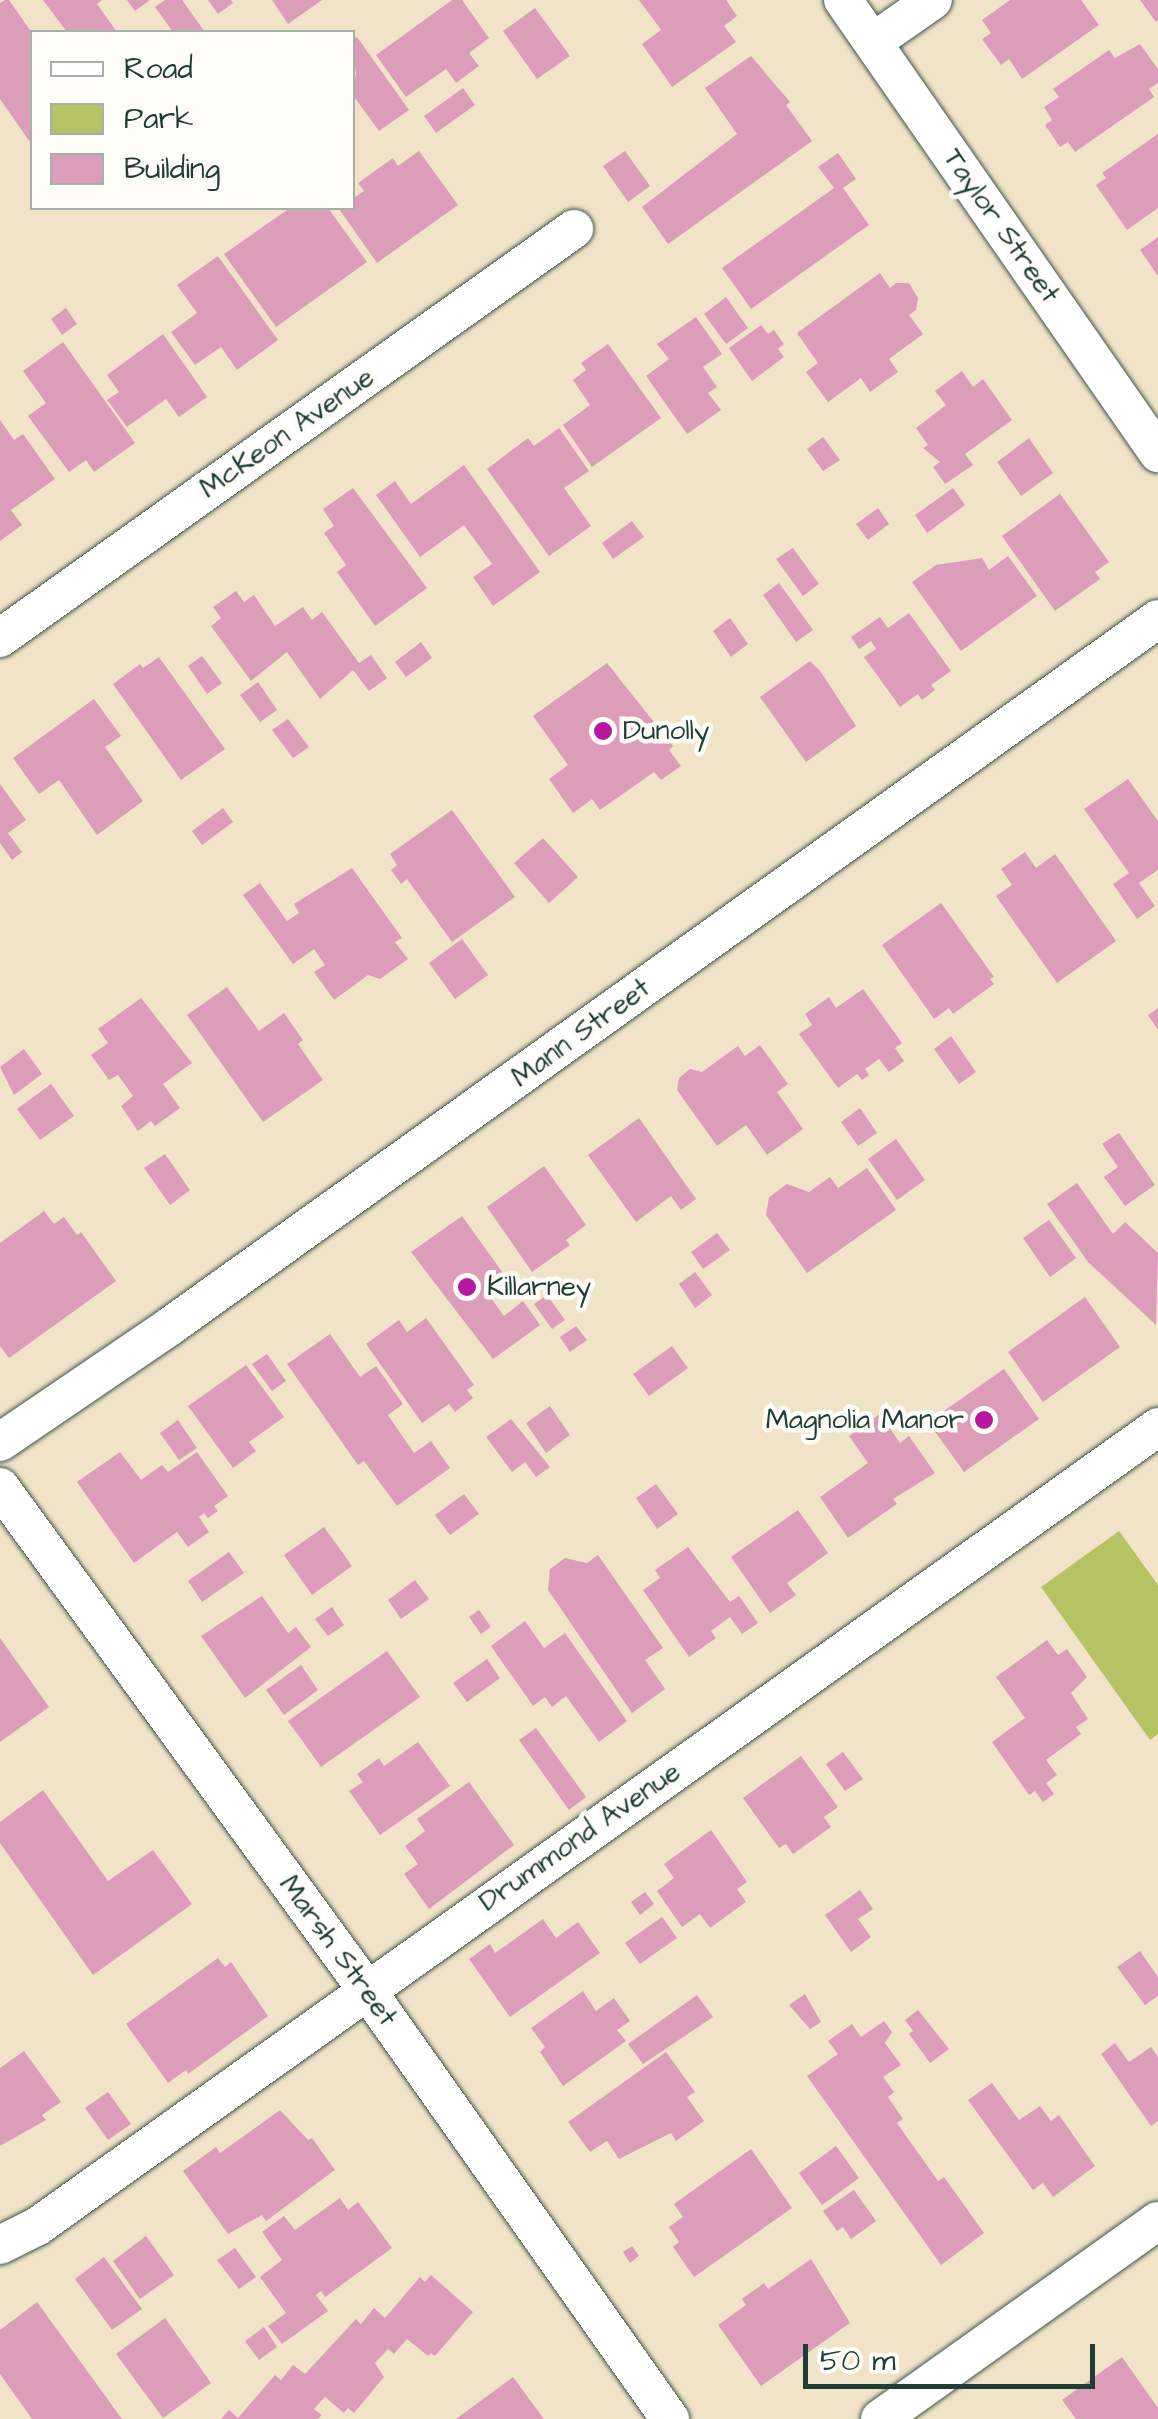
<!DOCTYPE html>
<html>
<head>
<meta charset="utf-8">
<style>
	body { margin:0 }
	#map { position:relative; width:1158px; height:2419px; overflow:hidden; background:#f1e3c7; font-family:"Architects Daughter",sans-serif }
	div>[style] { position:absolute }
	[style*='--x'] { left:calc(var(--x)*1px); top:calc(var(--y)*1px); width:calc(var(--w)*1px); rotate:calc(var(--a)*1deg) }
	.green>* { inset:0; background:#b6c365 }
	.building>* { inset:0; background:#dc9dbb }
	.roads { filter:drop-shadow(0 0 2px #3e564a) drop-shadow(0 0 2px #3e564a) }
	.minor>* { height:38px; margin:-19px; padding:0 19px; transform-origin:19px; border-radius:19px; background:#fff }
	.dots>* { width:28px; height:28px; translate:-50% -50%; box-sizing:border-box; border:5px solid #fdfcf7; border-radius:50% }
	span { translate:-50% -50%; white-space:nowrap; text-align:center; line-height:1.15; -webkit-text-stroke:9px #fdfcf7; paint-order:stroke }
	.street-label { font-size:28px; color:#1f3d34 }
	.poi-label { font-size:28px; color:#1f3d34 }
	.left { translate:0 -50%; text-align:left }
	.right { translate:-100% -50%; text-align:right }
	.legend { position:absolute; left:30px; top:30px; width:325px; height:180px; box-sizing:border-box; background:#fdfcf7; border:2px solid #a4b0a9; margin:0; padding:12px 18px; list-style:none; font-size:30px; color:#1f3d34 }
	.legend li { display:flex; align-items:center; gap:20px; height:50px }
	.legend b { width:50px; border:2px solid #a4b0a9 }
	.scale { position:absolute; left:803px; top:2344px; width:292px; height:45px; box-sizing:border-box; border:5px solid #1f3d34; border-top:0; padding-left:12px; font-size:30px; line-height:35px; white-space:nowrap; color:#1f3d34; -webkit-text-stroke:8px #fdfcf7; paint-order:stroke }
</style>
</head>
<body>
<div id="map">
	<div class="green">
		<i style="clip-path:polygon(1119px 1531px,1158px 1585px,1158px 1734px,1150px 1740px,1041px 1587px)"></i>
	</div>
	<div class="building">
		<i style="clip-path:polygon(5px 0,9px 0,32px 33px,32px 145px,0 99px,0 3px)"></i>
		<i style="clip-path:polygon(43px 0,102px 0,97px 4px,117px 32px,67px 32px)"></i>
		<i style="clip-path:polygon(127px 0,150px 0,135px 11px)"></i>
		<i style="clip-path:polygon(165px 0,182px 0,205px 32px,173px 32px,155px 7px)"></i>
		<i style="clip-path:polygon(208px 0,231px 0,233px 3px,218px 14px)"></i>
		<i style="clip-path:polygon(272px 0,322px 0,288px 24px)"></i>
		<i style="clip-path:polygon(452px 0,462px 0,489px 38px,469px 53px,479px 66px,456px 83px,446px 69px,406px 97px,376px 55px)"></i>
		<i style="clip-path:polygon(639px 0,726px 0,737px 16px,724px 26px,736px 42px,672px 87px,642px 44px,661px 30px)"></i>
		<i style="clip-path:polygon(1010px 0,1081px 0,1099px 25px,1022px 79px,1009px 59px,1001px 65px,982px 39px,991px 33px,982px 20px)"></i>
		<i style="clip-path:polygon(1140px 0,1158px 0,1158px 20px,1156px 22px)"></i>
		<i style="clip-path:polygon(535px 8px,570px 56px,537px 79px,503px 31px)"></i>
		<i style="clip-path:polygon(357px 37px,409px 110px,379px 131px,352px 94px,356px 74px,352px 40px)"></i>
		<i style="clip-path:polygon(1140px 44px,1158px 69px,1158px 83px,1149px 89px,1154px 97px,1075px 152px,1068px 142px,1060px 147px,1045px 125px,1052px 120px,1044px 107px,1059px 97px,1053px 89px,1109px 50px,1115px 58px)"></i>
		<i style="clip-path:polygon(751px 56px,790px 102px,786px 105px,812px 141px,668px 244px,642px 207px,737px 134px,705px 88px)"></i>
		<i style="clip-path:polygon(463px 88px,475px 105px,436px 133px,424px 116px)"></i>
		<i style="clip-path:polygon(1158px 134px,1158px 208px,1127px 230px,1096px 185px,1106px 178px,1102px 173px)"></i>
		<i style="clip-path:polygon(419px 151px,458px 205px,377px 263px,339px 209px,352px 208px,352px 199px,364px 191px,358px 183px,393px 158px,398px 166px)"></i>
		<i style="clip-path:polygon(625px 151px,650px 186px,628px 202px,603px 166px)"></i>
		<i style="clip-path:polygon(838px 153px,856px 179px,843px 188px,869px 225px,751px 309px,722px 268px,834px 188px,818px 167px)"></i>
		<i style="clip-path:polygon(290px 208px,328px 208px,367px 262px,276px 327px,224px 254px)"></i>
		<i style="clip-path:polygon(1158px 237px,1158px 276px,1140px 250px)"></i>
		<i style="clip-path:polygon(218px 256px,278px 340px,237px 370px,221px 347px,195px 365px,171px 332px,197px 313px,177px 285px)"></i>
		<i style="clip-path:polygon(880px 273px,890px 288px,896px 283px,909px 283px,918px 298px,916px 310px,909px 315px,923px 334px,889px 359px,898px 372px,870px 392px,861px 378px,828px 402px,806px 372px,818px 363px,797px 333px)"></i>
		<i style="clip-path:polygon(726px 297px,748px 328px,726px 344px,704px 314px)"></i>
		<i style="clip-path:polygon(66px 308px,77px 324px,62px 335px,51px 319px)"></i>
		<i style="clip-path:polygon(696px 317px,722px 354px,703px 367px,717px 387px,708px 393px,721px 410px,687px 434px,646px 376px,669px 359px,657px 344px)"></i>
		<i style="clip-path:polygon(761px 325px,768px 334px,774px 330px,784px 344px,778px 349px,784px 357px,752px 381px,729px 348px)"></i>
		<i style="clip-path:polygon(163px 334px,207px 397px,179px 417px,166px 399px,127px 427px,107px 400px,119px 392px,107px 375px)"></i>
		<i style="clip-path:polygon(63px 342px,135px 443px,94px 472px,86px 460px,69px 472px,28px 416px,46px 403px,23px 371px)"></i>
		<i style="clip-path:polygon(608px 344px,661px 418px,592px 467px,563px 425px,590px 405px,573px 380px,586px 370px,581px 363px)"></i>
		<i style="clip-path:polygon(962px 371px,973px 387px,983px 379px,1012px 420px,965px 454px,973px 465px,945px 484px,933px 467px,940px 462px,923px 448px,928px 445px,916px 428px,946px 405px,935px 391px)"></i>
		<i style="clip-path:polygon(0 420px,14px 440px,23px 434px,55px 479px,11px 510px,22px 525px,0 541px)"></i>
		<i style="clip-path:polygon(559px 428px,589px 471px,564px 488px,591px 526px,549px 556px,487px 469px,528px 438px,534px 446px)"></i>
		<i style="clip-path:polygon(823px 437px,840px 460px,823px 471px,807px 449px)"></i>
		<i style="clip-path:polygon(1029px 438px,1053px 473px,1021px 496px,997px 462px)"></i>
		<i style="clip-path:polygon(464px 465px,540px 572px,493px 606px,473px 577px,492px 564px,464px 525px,420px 557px,376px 495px,395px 481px,411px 504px)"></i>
		<i style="clip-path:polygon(353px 488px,427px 588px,375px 626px,337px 572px,346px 565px,324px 533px,334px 526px,323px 509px)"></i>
		<i style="clip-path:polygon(953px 488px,965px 505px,927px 533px,915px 515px)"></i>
		<i style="clip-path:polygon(1060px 494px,1109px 562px,1095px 572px,1100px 579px,1055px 611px,1002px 536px)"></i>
		<i style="clip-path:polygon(878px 508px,889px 524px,868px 540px,856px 524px)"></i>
		<i style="clip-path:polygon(632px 521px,644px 537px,613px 559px,602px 543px)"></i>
		<i style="clip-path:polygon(793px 548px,819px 584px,803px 596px,776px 559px)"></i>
		<i style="clip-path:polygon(1008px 556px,1037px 596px,961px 651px,912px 582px,936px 565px,982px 558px,989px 570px)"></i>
		<i style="clip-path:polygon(779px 583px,813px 630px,796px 642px,763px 595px)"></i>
		<i style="clip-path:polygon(236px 591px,244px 602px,254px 595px,275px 626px,303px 607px,312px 620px,322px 612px,359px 663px,371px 655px,387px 678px,369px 691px,353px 670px,320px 699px,287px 652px,251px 681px,211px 626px,221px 618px,213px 607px)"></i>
		<i style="clip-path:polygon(909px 613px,951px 671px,931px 685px,935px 690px,922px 700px,918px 694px,900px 707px,864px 657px,876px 649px,871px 641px,859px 649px,851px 637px,880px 617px,888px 628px)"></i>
		<i style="clip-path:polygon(730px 618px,748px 644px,731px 657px,713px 631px)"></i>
		<i style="clip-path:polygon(421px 642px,432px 658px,406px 677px,395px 662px)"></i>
		<i style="clip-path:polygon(202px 656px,222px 683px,207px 694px,188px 666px)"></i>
		<i style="clip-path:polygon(159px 657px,225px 749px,181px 780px,113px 684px,140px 664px,143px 668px)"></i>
		<i style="clip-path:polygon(810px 661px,821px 672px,856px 726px,806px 762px,760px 697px)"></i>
		<i style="clip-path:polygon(607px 663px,673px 746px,669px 750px,681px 766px,661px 780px,654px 772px,600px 810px,592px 799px,573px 813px,549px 779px,568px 765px,533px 716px)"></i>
		<i style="clip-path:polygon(258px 682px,277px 710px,260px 722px,240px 695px)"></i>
		<i style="clip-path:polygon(94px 699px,121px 736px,105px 747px,143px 801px,97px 835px,59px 780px,39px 794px,13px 758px)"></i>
		<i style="clip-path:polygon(288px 719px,309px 747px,293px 758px,272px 730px)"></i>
		<i style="clip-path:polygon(1128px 779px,1158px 821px,1158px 870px,1139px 883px,1155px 906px,1137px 919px,1113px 884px,1129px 873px,1084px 809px)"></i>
		<i style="clip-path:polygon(0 784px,26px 820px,8px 833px,22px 852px,12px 860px,0 843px)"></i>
		<i style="clip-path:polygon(223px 808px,233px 822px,202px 845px,192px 831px)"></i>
		<i style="clip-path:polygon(452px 810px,515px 897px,452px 942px,407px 879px,401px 884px,391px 870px,397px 865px,390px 854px)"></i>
		<i style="clip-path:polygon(543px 838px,578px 877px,549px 903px,514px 863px)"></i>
		<i style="clip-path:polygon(1025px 852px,1036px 868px,1055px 854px,1116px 941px,1057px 983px,996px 896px,1012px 885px,1001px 869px)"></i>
		<i style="clip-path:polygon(352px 868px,402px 938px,395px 942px,408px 959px,380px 979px,368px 975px,334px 1000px,314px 972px,325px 965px,314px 949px,293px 964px,243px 895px,260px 883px,287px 921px,299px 913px,294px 904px)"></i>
		<i style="clip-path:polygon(941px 903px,994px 977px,990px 979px,994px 984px,953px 1014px,949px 1008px,934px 1019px,882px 945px)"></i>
		<i style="clip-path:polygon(462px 939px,488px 975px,455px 999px,429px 963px)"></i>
		<i style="clip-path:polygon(227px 987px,259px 1031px,284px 1013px,303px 1040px,298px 1044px,323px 1080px,263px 1122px,187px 1015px)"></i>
		<i style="clip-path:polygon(863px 989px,902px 1043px,895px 1048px,904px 1061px,889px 1072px,879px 1059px,865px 1069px,869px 1075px,862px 1080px,857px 1074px,838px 1088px,799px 1034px,812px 1025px,805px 1014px,829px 997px,836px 1008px)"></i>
		<i style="clip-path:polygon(141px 998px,192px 1063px,163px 1084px,180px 1108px,155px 1126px,151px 1121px,138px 1131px,121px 1106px,133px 1096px,118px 1075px,109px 1080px,91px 1055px,108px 1043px,98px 1029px)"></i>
		<i style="clip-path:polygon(1158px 1008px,1158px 1030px,1148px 1015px)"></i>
		<i style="clip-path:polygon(951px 1036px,976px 1072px,959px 1084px,934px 1049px)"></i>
		<i style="clip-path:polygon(760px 1045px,788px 1084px,777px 1092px,803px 1129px,767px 1155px,746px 1125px,717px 1146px,677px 1090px,679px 1078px,690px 1069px,702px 1072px,738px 1046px,745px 1056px)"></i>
		<i style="clip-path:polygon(24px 1049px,42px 1074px,14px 1095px,0 1067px)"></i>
		<i style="clip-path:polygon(51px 1084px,74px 1116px,40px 1140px,17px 1109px)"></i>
		<i style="clip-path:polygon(860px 1108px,877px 1133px,858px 1146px,841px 1122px)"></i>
		<i style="clip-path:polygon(639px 1118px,696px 1199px,681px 1210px,671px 1196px,636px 1222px,588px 1155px)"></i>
		<i style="clip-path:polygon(1119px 1133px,1155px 1185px,1125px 1206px,1104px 1177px,1118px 1167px,1102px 1144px)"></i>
		<i style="clip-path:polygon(896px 1139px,925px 1180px,897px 1200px,868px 1159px)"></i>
		<i style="clip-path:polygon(165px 1154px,190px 1190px,170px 1205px,144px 1168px)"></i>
		<i style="clip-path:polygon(544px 1166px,586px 1225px,566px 1240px,570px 1245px,532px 1272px,487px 1207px)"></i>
		<i style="clip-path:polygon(867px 1168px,896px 1210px,807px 1273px,766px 1215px,769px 1197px,787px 1184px,809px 1192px,830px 1177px,838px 1188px)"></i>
		<i style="clip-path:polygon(1077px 1183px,1113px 1234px,1125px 1222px,1158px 1253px,1156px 1325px,1088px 1262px,1047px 1204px)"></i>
		<i style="clip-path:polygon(44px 1211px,54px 1224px,64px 1217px,77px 1235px,81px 1232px,116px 1281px,9px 1358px,0 1346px,0 1243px)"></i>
		<i style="clip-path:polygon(462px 1216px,508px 1280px,488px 1294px,504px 1316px,523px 1301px,540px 1325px,493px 1359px,411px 1252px)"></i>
		<i style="clip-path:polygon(1049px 1220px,1076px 1258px,1050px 1277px,1023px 1238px)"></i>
		<i style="clip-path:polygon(717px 1233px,730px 1250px,703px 1269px,691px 1252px)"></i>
		<i style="clip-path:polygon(695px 1272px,712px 1295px,695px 1308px,679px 1284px)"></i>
		<i style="clip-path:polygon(547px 1295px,565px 1320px,552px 1329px,534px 1304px)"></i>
		<i style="clip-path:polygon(1085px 1297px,1120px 1347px,1043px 1402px,1008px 1352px)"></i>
		<i style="clip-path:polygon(426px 1318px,474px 1385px,467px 1390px,473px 1398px,455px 1412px,449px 1404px,422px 1423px,366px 1344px,399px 1320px,407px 1332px)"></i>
		<i style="clip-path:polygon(576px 1326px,587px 1340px,570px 1352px,560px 1337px)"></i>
		<i style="clip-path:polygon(330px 1334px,360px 1377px,376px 1366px,403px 1404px,388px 1415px,414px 1453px,431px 1441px,450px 1468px,397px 1506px,364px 1461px,358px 1465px,287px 1364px)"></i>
		<i style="clip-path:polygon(672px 1346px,688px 1368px,649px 1396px,633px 1374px)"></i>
		<i style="clip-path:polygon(267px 1354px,286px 1381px,272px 1391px,252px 1364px)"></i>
		<i style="clip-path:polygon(246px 1365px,284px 1417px,249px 1442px,256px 1451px,233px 1468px,188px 1406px)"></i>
		<i style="clip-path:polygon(1004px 1369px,1039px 1419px,964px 1472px,928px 1422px)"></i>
		<i style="clip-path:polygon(550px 1406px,570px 1435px,546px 1453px,526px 1423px)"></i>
		<i style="clip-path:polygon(880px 1414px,900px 1443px,909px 1436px,935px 1473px,893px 1499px,897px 1504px,848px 1538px,820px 1497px,868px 1463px,849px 1436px)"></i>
		<i style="clip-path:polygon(511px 1419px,550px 1467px,536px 1477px,525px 1462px,512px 1472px,486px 1437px)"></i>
		<i style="clip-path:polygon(178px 1420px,197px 1448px,179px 1460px,160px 1433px)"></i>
		<i style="clip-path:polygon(120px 1452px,141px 1480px,162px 1465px,168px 1472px,197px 1452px,228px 1496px,214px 1506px,218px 1511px,208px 1518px,204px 1513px,199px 1517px,209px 1532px,188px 1547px,177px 1532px,134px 1563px,77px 1482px)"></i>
		<i style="clip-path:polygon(656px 1484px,678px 1514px,657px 1529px,636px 1498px)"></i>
		<i style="clip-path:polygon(464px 1494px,479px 1514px,450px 1535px,435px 1515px)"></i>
		<i style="clip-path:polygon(798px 1510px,828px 1553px,787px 1583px,796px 1595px,770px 1613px,731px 1557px)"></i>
		<i style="clip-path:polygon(324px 1527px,352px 1566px,312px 1595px,284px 1555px)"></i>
		<i style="clip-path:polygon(688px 1547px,730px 1602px,739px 1596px,758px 1623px,742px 1634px,730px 1617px,711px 1631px,716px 1638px,689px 1657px,643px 1590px,660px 1578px,655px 1570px)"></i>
		<i style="clip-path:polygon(229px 1552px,244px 1573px,202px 1602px,188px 1581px)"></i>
		<i style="clip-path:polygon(598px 1555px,663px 1648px,645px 1660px,665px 1689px,632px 1713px,548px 1590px,550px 1569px,565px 1558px,587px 1563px)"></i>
		<i style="clip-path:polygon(415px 1580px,429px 1599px,401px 1619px,388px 1600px)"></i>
		<i style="clip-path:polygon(262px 1596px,288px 1633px,296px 1627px,311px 1647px,245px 1698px,201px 1636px)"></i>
		<i style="clip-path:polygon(332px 1607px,344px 1625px,328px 1636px,315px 1619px)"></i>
		<i style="clip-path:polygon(479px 1610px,491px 1627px,481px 1634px,469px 1617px)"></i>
		<i style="clip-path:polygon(525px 1621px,544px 1648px,565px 1633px,627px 1721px,599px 1742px,566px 1696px,552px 1707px,545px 1697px,533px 1706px,491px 1646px)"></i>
		<i style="clip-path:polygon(0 1638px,49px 1707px,0 1742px)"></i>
		<i style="clip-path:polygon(1047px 1640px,1058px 1655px,1067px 1649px,1087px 1677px,1071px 1693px,1088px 1719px,1076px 1727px,1081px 1734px,1046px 1760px,1057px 1775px,1046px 1783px,1054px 1794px,1043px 1802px,1035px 1791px,1029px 1795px,992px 1742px,1025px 1718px,996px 1677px)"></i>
		<i style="clip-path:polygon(387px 1651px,420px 1697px,321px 1767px,288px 1721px)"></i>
		<i style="clip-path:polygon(487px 1659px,500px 1678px,467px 1702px,453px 1683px)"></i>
		<i style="clip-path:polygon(301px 1665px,318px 1690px,284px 1715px,266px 1690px)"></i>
		<i style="clip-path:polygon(536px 1728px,586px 1797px,569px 1810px,519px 1740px)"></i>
		<i style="clip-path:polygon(418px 1742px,450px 1786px,380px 1835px,349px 1791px,363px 1782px,357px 1774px,379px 1758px,384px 1766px)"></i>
		<i style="clip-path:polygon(843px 1752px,863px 1779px,845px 1791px,826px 1764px)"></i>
		<i style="clip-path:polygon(801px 1756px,838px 1807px,824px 1817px,831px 1827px,793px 1854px,786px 1844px,779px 1848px,743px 1798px)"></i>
		<i style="clip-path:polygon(469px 1782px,514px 1845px,429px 1909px,404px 1874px,418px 1864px,405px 1846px,425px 1831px,417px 1819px)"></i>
		<i style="clip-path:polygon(43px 1790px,108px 1881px,153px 1850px,192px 1904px,93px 1975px,0 1843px,0 1822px)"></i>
		<i style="clip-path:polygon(711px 1830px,747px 1882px,737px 1889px,746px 1902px,710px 1928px,700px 1914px,682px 1927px,657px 1891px,674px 1878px,664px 1864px)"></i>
		<i style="clip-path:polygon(860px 1890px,873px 1909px,858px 1919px,871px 1937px,851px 1952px,825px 1915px)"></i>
		<i style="clip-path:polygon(645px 1892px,654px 1904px,640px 1915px,631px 1902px)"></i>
		<i style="clip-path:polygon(662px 1917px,677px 1938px,640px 1964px,625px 1943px)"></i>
		<i style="clip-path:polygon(543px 1919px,556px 1938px,578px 1922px,600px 1953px,510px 2017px,469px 1959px,490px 1944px,495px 1953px)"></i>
		<i style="clip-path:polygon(1140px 1951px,1158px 1977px,1158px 1996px,1145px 2005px,1117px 1967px)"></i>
		<i style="clip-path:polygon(218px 1958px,225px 1967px,231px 1962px,268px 2016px,188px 2074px,186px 2070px,168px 2083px,126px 2024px)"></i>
		<i style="clip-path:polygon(583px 1991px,596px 2011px,614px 1998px,630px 2021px,617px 2030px,626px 2041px,563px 2086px,540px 2052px,545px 2047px,531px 2028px)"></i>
		<i style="clip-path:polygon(805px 1994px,821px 2022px,810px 2029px,789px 2005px)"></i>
		<i style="clip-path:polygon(697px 1995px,713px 2017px,643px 2064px,628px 2044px)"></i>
		<i style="clip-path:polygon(918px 2010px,949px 2049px,930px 2063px,909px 2034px,913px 2031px,905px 2020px)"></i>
		<i style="clip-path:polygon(884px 2021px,892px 2032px,885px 2043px,901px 2065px,883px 2077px,894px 2092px,888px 2097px,903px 2119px,897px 2123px,938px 2181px,944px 2177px,984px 2233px,941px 2265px,807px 2076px,838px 2054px,828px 2041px,852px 2024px,861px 2037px)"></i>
		<i style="clip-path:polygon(1115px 2043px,1129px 2062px,1151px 2047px,1158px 2057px,1158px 2121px,1151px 2126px,1101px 2054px)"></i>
		<i style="clip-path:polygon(24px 2051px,61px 2102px,42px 2115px,46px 2120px,0 2146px,0 2068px)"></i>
		<i style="clip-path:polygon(666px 2052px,695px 2092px,687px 2097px,704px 2121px,676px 2141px,671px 2133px,619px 2159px,607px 2141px,590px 2152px,568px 2122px)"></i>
		<i style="clip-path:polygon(992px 2083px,1019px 2120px,1040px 2106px,1051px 2121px,1059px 2115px,1095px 2166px,1053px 2197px,1043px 2183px,1033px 2190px,968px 2100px)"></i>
		<i style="clip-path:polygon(108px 2092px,131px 2124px,108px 2140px,85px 2108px)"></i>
		<i style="clip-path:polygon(280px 2110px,308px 2140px,312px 2138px,335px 2170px,266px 2221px,262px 2215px,228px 2234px,183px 2171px,216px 2147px,220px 2153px)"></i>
		<i style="clip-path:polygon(836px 2146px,859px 2178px,822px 2205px,799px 2173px)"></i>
		<i style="clip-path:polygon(751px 2149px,792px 2208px,694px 2277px,673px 2247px,679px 2242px,669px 2227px,683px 2217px,674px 2204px)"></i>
		<i style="clip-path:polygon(854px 2190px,876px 2221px,851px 2239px,843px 2227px,837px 2231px,823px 2211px)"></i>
		<i style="clip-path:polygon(340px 2198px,348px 2210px,358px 2202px,392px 2248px,325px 2297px,321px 2291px,316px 2295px,328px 2311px,282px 2344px,268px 2326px,286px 2313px,260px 2277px,282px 2260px,262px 2232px,284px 2216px,295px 2230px)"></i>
		<i style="clip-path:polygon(146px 2236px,174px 2275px,140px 2299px,113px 2261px)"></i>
		<i style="clip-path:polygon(632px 2246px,639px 2256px,630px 2263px,623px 2252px)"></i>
		<i style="clip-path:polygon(235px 2248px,256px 2277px,239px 2289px,217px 2260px)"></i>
		<i style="clip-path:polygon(104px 2257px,142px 2309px,112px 2330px,75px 2279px)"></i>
		<i style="clip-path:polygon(811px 2259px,850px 2323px,761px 2386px,718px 2325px,746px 2305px,742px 2299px,764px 2283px,768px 2289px)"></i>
		<i style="clip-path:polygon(431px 2275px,473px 2312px,435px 2356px,431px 2353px,428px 2356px,407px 2339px,394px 2354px,388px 2349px,375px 2363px,384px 2377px,354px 2413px,348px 2408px,344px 2413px,325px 2397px,314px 2409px,322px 2415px,318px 2419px,221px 2419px,229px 2410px,238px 2418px,275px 2375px,281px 2380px,293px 2365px,305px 2374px,356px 2319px,361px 2324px,374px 2308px,385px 2318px,420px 2277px,425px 2282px)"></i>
		<i style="clip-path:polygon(37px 2302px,122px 2419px,32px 2419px,0 2374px,0 2330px)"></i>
		<i style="clip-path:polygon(165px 2318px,211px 2383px,163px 2418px,116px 2354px)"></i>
		<i style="clip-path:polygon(264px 2327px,277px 2347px,259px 2360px,245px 2341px)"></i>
		<i style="clip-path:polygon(1122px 2357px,1158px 2408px,1158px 2419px,1076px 2419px,1062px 2400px)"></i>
		<i style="clip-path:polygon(513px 2377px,544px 2419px,456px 2419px)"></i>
	</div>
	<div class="roads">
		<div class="minor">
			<i style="--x:843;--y:0;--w:552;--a:55.19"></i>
			<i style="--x:873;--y:42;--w:73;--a:-35"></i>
			<i style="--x:0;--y:638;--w:705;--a:-35.47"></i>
			<i style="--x:0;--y:1442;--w:204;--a:-34.2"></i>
			<i style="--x:169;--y:1327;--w:1216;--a:-35.6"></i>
			<i style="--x:0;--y:1487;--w:621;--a:53.9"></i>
			<i style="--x:366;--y:1989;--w:527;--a:54.74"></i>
			<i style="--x:0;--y:2245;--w:42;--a:-26.6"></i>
			<i style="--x:38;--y:2226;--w:1376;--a:-35.5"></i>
			<i style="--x:880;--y:2419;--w:341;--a:-35.5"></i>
		</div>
	</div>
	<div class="dots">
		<i style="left:603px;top:731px;background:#b5179e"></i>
		<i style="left:467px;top:1287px;background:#b5179e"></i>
		<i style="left:984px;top:1420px;background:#b5179e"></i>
	</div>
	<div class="street-label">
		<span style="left:1001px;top:226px;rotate:55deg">Taylor Street</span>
		<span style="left:287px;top:433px;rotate:-35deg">McKeon Avenue</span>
		<span style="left:581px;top:1033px;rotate:-36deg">Mann Street</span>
		<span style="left:580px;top:1837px;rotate:-35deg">Drummond Avenue</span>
		<span style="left:338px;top:1951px;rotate:54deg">Marsh Street</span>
	</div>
	<div class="poi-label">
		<span class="left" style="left:623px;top:731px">Dunolly</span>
		<span class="left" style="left:487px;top:1287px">Killarney</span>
		<span class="right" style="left:964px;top:1420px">Magnolia Manor</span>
	</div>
	<ul class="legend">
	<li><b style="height:12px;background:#fff"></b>Road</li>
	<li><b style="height:28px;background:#b6c365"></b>Park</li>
	<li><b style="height:28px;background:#dc9dbb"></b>Building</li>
	</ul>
	<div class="scale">50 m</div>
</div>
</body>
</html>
